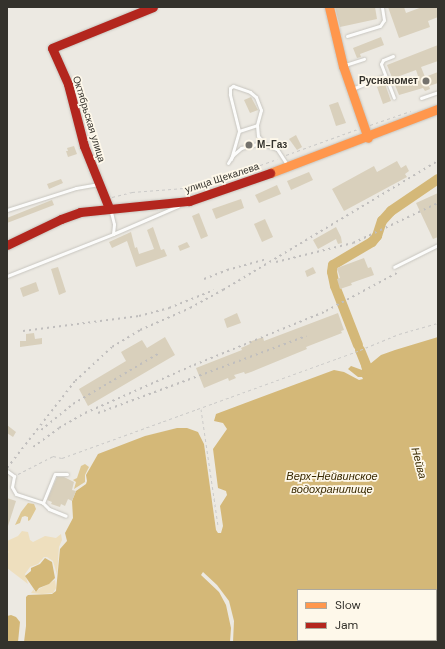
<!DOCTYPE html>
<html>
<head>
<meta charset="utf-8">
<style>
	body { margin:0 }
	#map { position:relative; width:445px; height:649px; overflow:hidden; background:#ece9e2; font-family:"DM Sans",sans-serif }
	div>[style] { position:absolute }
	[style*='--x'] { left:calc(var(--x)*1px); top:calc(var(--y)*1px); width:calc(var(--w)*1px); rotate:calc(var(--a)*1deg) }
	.green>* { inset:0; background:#eedfbe }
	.forest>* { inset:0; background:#dec894 }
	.water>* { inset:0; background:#d4b878 }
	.river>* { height:10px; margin:-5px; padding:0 5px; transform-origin:5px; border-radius:5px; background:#d4b878 }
	.building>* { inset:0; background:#d9d0bc }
	.path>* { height:1px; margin-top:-0.5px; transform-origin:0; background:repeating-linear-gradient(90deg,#cbcac8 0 3px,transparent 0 6px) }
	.roads { filter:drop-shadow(0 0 1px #c7c5bf) drop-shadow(0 0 1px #c7c5bf) }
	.lane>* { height:3px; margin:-1.5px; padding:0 1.5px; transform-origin:1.5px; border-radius:1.5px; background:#fcfcfb }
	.slow>* { height:9px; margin:-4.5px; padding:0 4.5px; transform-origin:4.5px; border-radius:4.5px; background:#ff974d }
	.jam>* { height:9px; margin:-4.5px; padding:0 4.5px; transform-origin:4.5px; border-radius:4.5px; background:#b3261e }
	.rail>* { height:1.5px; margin-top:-0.75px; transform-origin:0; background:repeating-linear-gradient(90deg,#c0bebd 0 2px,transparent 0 6px) }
	.dots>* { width:11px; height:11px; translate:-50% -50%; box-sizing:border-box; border:2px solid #fef8ea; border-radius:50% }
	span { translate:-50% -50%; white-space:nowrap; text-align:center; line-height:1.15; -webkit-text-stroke:3.5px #fef8ea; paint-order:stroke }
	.poi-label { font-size:10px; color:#34322c; font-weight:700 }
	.right { translate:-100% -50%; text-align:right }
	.left { translate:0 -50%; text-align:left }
	.street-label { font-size:10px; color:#34322c }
	.water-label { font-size:11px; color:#392901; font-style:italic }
	.frame { position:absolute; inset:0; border:8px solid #34322c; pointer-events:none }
	.legend { position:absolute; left:297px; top:589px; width:140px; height:52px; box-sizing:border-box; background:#fef8ea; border:1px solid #ada99e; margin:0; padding:5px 7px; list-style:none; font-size:12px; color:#34322c }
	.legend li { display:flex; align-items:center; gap:8px; height:20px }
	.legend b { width:20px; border:1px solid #ada99e }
</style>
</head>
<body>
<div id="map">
	<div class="green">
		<i style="clip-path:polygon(22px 531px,28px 532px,30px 540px,33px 542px,45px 536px,56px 538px,61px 534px,62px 540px,59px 547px,57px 575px,53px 561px,47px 557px,44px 557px,38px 564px,30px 567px,25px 574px,28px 584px,7px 568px,7px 553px,9px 552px,7px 551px,7px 541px,18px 536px)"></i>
		<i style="clip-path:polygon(55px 580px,56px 588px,53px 593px,42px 594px,31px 593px,34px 589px,34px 591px,36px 592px,39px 589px)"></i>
	</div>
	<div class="forest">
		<i style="clip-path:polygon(85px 464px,89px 467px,85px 475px,85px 482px,74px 489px,76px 482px,73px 480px,77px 478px,81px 466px)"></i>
		<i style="clip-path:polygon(28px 503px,34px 504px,36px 509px,30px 520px,28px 521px,28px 517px,25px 516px,22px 517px,20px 523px,15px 525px,21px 512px)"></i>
	</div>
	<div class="water">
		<i style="clip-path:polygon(evenodd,438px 337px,438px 642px,233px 642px,234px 621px,229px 601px,217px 585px,203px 572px,201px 575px,219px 592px,226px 605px,231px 628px,230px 642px,24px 642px,26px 626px,26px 597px,28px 595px,52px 594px,56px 591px,60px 549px,67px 541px,65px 533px,73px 518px,72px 501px,76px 491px,86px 484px,87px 481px,86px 475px,98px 454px,145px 436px,177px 428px,187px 428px,198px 432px,204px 444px,216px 530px,218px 533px,221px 533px,223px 526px,220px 506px,227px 495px,226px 491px,218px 488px,213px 449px,227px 429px,223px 423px,214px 421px,216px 414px,334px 370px,344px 372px,359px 380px,363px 379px,362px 377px,358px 377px,348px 369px,351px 366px,362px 370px,360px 360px,367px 357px,370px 364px,381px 355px,395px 350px,438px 337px,298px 590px,436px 590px,436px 640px,298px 640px,298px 590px)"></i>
		<i style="clip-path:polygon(45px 558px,52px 562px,55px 578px,49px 584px,39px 588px,36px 592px,25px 576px,31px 571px,31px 568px,40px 564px)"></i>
		<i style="clip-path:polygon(11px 615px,16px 617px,20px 622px,18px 642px,7px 642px,7px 616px)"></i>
	</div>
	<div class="river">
		<i style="--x:358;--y:345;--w:63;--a:-111.3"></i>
		<i style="--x:335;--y:286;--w:14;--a:-102"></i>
		<i style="--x:332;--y:272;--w:7;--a:-82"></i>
		<i style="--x:333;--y:265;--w:45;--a:-30.5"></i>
		<i style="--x:372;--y:242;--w:8;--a:-50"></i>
		<i style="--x:377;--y:236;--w:16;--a:-72"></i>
		<i style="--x:382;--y:221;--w:13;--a:-48"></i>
		<i style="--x:391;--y:211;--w:57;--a:-34.2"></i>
		<i style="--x:360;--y:350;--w:22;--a:68"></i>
	</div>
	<div class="building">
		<i style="clip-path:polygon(335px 7px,375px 7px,377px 19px,340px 27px)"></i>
		<i style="clip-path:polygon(388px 7px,404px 7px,406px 13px,422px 7px,438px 7px,438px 17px,428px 21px,430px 27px,399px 38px)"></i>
		<i style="clip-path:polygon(381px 37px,384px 45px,360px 54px,361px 57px,357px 58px,353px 48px)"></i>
		<i style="clip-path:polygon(evenodd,438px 45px,438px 61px,421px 67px,425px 77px,438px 72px,438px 83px,429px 86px,430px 89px,425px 91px,423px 88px,399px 95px,387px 65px,438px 45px,416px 70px,419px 79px,401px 86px,397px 77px,416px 70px)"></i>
		<i style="clip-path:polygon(385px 84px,391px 101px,383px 104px,377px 87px)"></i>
		<i style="clip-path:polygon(251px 97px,258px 110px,250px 113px,244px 100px)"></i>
		<i style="clip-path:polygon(338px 102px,346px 123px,336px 126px,329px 105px)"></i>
		<i style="clip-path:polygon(296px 135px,302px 147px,297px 150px,289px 139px)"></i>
		<i style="clip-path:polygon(74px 146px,77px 154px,68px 157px,66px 151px,68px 151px,67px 148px)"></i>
		<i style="clip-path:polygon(397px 161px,401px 168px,406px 165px,409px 171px,405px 174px,407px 177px,344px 211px,332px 189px,374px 166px,377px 172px)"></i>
		<i style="clip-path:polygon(309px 172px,313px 180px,291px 190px,287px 181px)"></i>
		<i style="clip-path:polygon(61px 179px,63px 183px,49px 189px,47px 184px)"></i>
		<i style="clip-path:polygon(277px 185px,281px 194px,259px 203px,255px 195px)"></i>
		<i style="clip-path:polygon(438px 193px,438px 237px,433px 239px,416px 203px)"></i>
		<i style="clip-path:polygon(241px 199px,244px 208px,216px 219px,212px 209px)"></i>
		<i style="clip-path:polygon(52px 200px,54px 205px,7px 223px,7px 218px)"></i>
		<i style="clip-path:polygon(199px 213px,208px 236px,201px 239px,192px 216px)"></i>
		<i style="clip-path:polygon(265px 219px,273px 237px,262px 242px,254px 224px)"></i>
		<i style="clip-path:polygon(153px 227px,161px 250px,164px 249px,167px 256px,136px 267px,127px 241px,112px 248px,109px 242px,131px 232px,135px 248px,137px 247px,139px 254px,154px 249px,147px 230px)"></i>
		<i style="clip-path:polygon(336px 227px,341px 237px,342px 243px,338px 244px,336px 239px,318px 249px,313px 240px)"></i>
		<i style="clip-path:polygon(187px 242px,190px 247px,180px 251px,178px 246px)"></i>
		<i style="clip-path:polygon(364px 258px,368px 268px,371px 267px,374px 275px,351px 283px,352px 285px,340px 289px,337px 279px,340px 278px,337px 268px)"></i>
		<i style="clip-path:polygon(58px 267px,66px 292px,59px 295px,51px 269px)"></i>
		<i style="clip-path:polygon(313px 267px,316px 273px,307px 277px,305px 271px)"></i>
		<i style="clip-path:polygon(36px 282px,39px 291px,23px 297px,20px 288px)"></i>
		<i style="clip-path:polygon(237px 313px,241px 323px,227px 328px,224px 319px)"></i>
		<i style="clip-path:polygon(338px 313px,344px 330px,341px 331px,342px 333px,306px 347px,307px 349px,251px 372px,245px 374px,244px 372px,234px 375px,236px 378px,229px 381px,228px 378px,204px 388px,196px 368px,242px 350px,241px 348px,250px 344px,249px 342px,263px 337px,264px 341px)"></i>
		<i style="clip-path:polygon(34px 333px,35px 339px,42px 338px,42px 344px,20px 347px,20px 341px,26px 341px,26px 334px)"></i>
		<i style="clip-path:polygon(165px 337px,175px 355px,88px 406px,79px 389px,126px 361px,121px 352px,142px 340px,147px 348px)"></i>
		<i style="clip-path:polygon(7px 425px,16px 432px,13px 437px,7px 433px)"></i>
		<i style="clip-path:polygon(57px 477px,64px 477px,74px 482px,72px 490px,76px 491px,72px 501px,68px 499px,65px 506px,61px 504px,60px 507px,51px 504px,52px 502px,47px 500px)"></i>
		<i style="clip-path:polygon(7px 498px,16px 501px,8px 526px,7px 526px)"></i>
	</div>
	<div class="path">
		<i style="--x:370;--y:125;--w:43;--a:-18.9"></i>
		<i style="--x:286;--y:155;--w:77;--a:-19.9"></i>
		<i style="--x:112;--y:197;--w:21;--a:-14"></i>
		<i style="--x:132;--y:192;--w:66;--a:-4.3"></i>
		<i style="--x:198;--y:187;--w:84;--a:-19.5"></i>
		<i style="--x:201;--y:409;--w:117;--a:81.7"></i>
		<i style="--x:18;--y:474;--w:39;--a:-27"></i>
		<i style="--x:53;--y:456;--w:9;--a:13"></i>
		<i style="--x:62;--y:458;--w:317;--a:-19.9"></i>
		<i style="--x:360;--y:350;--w:42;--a:-22.3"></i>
		<i style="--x:399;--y:334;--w:41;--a:-15.8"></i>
	</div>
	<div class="roads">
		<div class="lane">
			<i style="--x:347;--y:36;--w:34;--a:-17"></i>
			<i style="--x:380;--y:26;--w:7;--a:-56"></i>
			<i style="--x:384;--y:20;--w:13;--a:-99"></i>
			<i style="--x:393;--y:56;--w:11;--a:158"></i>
			<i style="--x:383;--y:60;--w:4;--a:117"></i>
			<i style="--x:381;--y:64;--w:36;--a:69"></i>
			<i style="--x:345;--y:65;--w:20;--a:-18"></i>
			<i style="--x:352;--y:89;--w:35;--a:-22"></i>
			<i style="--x:421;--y:98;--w:18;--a:-19"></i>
			<i style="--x:239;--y:131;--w:19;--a:-18"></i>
			<i style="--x:231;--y:159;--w:29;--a:-74"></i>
			<i style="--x:239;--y:131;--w:38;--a:-104"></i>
			<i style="--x:230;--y:94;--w:6;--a:-90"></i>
			<i style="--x:230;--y:88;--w:4;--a:-34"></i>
			<i style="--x:233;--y:86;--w:18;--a:19"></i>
			<i style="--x:250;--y:92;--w:8;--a:40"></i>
			<i style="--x:256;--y:97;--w:14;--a:69"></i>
			<i style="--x:261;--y:110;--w:16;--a:105"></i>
			<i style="--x:257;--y:125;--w:11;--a:85"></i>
			<i style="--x:258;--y:136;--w:9;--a:49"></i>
			<i style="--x:228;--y:163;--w:9;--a:-58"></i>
			<i style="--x:233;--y:155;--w:11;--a:-41"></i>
			<i style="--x:241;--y:148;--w:21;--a:-14"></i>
			<i style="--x:261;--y:143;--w:17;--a:21"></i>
			<i style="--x:277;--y:149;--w:20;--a:57"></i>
			<i style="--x:7;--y:210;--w:72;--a:-17.7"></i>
			<i style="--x:76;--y:188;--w:23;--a:-10"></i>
			<i style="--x:113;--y:234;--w:71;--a:-23.3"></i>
			<i style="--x:394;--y:267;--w:49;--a:-26.6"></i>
			<i style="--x:7;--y:276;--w:114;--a:-21.6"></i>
			<i style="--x:113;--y:234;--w:10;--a:-84"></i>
			<i style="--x:114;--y:224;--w:12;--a:-104"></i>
			<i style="--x:7;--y:471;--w:9;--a:36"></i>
			<i style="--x:14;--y:476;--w:11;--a:100"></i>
			<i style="--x:12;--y:487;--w:8;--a:60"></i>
			<i style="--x:16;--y:494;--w:28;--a:18"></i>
			<i style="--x:43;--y:503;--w:8;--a:45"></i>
			<i style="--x:49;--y:509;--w:18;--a:22"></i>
			<i style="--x:43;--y:503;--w:31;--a:-68"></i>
			<i style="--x:55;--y:474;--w:12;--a:0"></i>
		</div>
		<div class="slow">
			<i style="--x:329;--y:7;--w:61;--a:76.7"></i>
			<i style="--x:343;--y:66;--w:76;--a:70.9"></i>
			<i style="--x:270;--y:173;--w:180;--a:-20.9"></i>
		</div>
		<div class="jam">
			<i style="--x:109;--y:208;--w:67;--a:-112"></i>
			<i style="--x:84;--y:146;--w:64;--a:-104.5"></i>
			<i style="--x:68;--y:84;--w:39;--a:-114"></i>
			<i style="--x:52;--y:48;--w:109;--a:-22.1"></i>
			<i style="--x:7;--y:245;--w:60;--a:-25.7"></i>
			<i style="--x:61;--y:219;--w:20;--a:-20"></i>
			<i style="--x:80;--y:212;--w:110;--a:-5.8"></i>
			<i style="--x:189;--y:201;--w:86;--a:-19.1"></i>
		</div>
	</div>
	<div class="rail">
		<i style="--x:276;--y:262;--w:79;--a:-13.9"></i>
		<i style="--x:353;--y:243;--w:94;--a:-25.2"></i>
		<i style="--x:204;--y:279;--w:25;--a:-21"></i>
		<i style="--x:227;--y:270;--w:41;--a:-15.4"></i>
		<i style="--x:23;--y:331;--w:117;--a:-7.4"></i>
		<i style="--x:139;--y:316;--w:31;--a:-15"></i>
		<i style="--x:169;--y:308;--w:48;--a:-21.8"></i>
		<i style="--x:98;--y:413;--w:222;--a:-20.3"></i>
		<i style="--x:41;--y:430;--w:41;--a:-39.1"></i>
		<i style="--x:73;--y:404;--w:99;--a:-30.5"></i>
		<i style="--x:33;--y:447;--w:32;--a:-36"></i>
		<i style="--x:59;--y:428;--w:30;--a:-30"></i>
		<i style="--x:85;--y:413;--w:119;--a:-23.8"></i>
		<i style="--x:194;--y:365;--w:143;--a:-22.2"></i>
		<i style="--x:326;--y:311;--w:81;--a:-28.2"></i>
		<i style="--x:7;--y:468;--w:110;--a:-52"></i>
		<i style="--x:75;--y:381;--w:50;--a:-42.6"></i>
		<i style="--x:112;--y:347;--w:33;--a:-31"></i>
		<i style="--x:140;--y:330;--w:55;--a:-23.7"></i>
		<i style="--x:190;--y:308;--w:38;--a:-29"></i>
		<i style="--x:223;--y:290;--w:251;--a:-31"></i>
	</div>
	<div class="dots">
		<i style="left:426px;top:81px;background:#74726c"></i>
		<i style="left:249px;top:145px;background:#74726c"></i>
	</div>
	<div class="poi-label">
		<span class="right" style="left:418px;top:81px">Руснаномет</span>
		<span class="left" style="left:257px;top:145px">М-Газ</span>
	</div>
	<div class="street-label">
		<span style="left:89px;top:119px;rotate:73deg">Октябрьская улица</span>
		<span style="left:222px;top:178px;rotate:-18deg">улица Щекалева</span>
	</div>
	<div class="water-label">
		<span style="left:419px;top:463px;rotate:75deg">Нейва</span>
		<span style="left:332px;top:483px">Верх-Нейвинское<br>водохранилище</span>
	</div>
	<div class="frame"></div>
	<ul class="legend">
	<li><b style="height:5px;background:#ff974d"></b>Slow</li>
	<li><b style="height:5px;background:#b3261e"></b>Jam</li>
	</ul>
</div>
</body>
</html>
